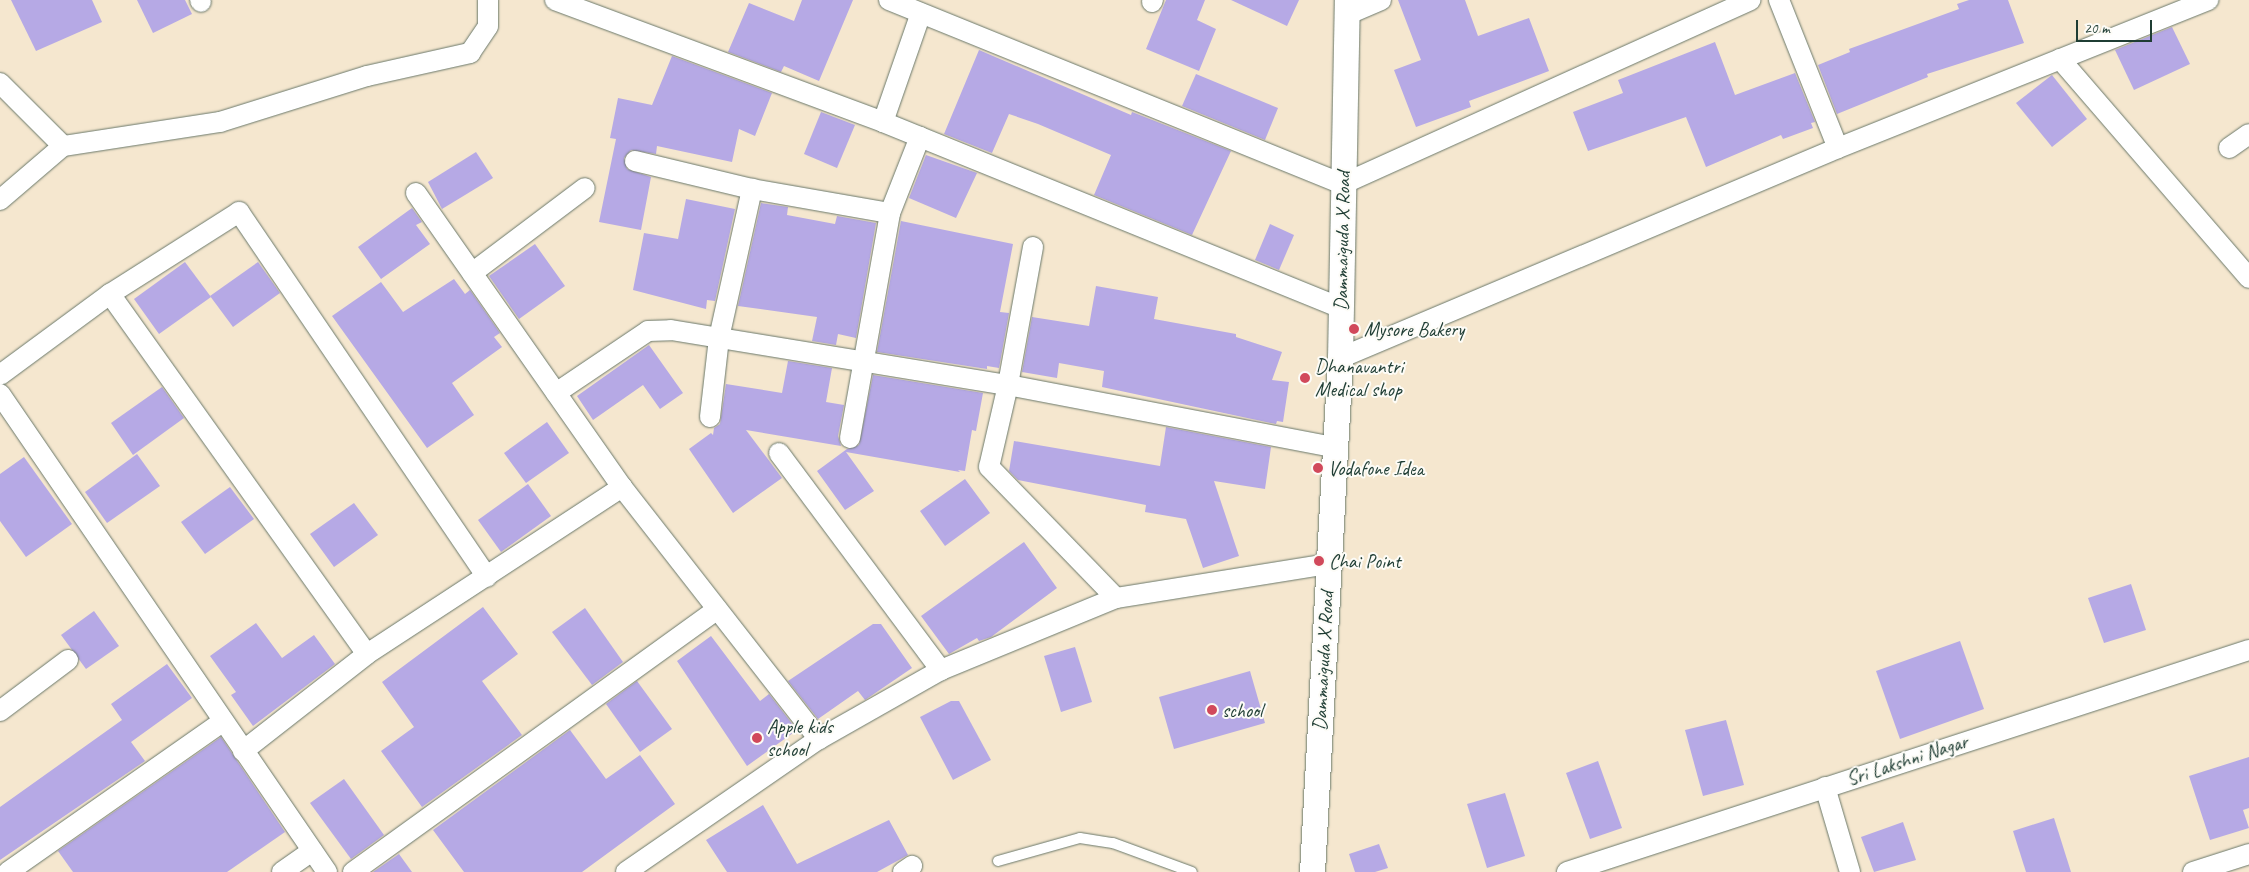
<!DOCTYPE html>
<html>
<head>
<meta charset="utf-8">
<style>
	body { margin:0 }
	#map { position:relative; width:2249px; height:872px; overflow:hidden; background:#f5e7cf; font-family:Caveat,sans-serif }
	div>[style] { position:absolute }
	[style*='--x'] { left:calc(var(--x)*1px); top:calc(var(--y)*1px); width:calc(var(--w)*1px); rotate:calc(var(--a)*1deg) }
	.building>* { inset:0; background:#b6a9e5 }
	.roads { filter:drop-shadow(0 0 1px #6a786a) drop-shadow(0 0 1px #6a786a) }
	.service>* { height:10px; margin:-5px; padding:0 5px; transform-origin:5px; border-radius:5px; background:#fff }
	.minor>* { height:20px; margin:-10px; padding:0 10px; transform-origin:10px; border-radius:10px; background:#fff }
	.tertiary>* { height:25px; margin:-12.5px; padding:0 12.5px; transform-origin:12.5px; border-radius:12.5px; background:#fff }
	.dots>* { width:14px; height:14px; translate:-50% -50%; box-sizing:border-box; border:2px solid #fdfcf7; border-radius:50% }
	span { translate:-50% -50%; white-space:nowrap; text-align:center; line-height:1.15; -webkit-text-stroke:4px #fdfcf7; paint-order:stroke }
	.street-label { font-size:20px; color:#1f3d34 }
	.poi-label { font-size:20px; color:#1f3d34 }
	.left { translate:0 -50%; text-align:left }
	.scale { position:absolute; left:2076px; top:20px; width:76px; height:22px; box-sizing:border-box; border:2px solid #1f3d34; border-top:0; padding-left:6px; font-size:15px; line-height:18px; white-space:nowrap; color:#1f3d34; -webkit-text-stroke:4px #fdfcf7; paint-order:stroke }
</style>
</head>
<body>
<div id="map">
	<div class="building">
		<i style="clip-path:polygon(11px 0,92px 0,102px 22px,36px 51px)"></i>
		<i style="clip-path:polygon(137px 0,185px 0,192px 14px,153px 33px)"></i>
		<i style="clip-path:polygon(802px 0,853px 0,819px 81px,784px 66px,781px 72px,728px 52px,749px 3px,794px 21px)"></i>
		<i style="clip-path:polygon(1166px 0,1205px 0,1197px 20px,1216px 29px,1199px 71px,1146px 49px)"></i>
		<i style="clip-path:polygon(1231px 0,1299px 0,1287px 26px)"></i>
		<i style="clip-path:polygon(1398px 0,1465px 0,1478px 36px,1529px 18px,1549px 71px,1469px 101px,1471px 107px,1416px 127px,1394px 70px,1421px 60px)"></i>
		<i style="clip-path:polygon(1969px 0,2008px 0,2024px 43px,1927px 74px,1928px 77px,1837px 114px,1818px 65px,1850px 52px,1849px 49px,1959px 9px,1957px 4px)"></i>
		<i style="clip-path:polygon(2172px 27px,2190px 64px,2134px 90px,2115px 50px)"></i>
		<i style="clip-path:polygon(1715px 42px,1735px 95px,1795px 73px,1815px 122px,1811px 123px,1813px 128px,1783px 139px,1781px 135px,1706px 167px,1686px 117px,1588px 151px,1573px 112px,1623px 93px,1618px 80px)"></i>
		<i style="clip-path:polygon(979px 50px,1131px 115px,1132px 112px,1231px 151px,1192px 235px,1094px 195px,1111px 155px,1038px 124px,1009px 114px,992px 153px,944px 134px)"></i>
		<i style="clip-path:polygon(672px 56px,772px 93px,755px 136px,739px 129px,732px 162px,657px 146px,656px 154px,631px 150px,624px 158px,627px 169px,651px 177px,641px 230px,599px 222px,616px 139px,610px 138px,618px 98px,652px 105px)"></i>
		<i style="clip-path:polygon(1196px 74px,1278px 108px,1265px 140px,1182px 106px)"></i>
		<i style="clip-path:polygon(2052px 75px,2087px 119px,2052px 147px,2016px 103px)"></i>
		<i style="clip-path:polygon(821px 112px,855px 125px,837px 168px,804px 154px)"></i>
		<i style="clip-path:polygon(476px 152px,493px 178px,442px 209px,428px 182px)"></i>
		<i style="clip-path:polygon(926px 155px,977px 173px,956px 218px,909px 198px)"></i>
		<i style="clip-path:polygon(686px 199px,735px 209px,715px 301px,707px 300px,706px 309px,633px 290px,644px 233px,678px 239px)"></i>
		<i style="clip-path:polygon(761px 203px,788px 207px,787px 215px,835px 224px,837px 216px,876px 223px,856px 338px,838px 334px,836px 345px,812px 341px,817px 317px,738px 306px)"></i>
		<i style="clip-path:polygon(412px 208px,422px 222px,416px 225px,430px 244px,381px 279px,358px 247px)"></i>
		<i style="clip-path:polygon(901px 221px,1013px 244px,1000px 312px,1009px 313px,999px 368px,987px 366px,987px 369px,877px 352px)"></i>
		<i style="clip-path:polygon(1270px 224px,1294px 235px,1279px 270px,1255px 260px)"></i>
		<i style="clip-path:polygon(535px 244px,565px 286px,519px 319px,489px 276px)"></i>
		<i style="clip-path:polygon(185px 262px,211px 297px,159px 334px,134px 299px)"></i>
		<i style="clip-path:polygon(258px 262px,280px 293px,233px 327px,210px 296px)"></i>
		<i style="clip-path:polygon(454px 279px,465px 294px,470px 290px,500px 333px,494px 337px,502px 347px,452px 383px,474px 415px,427px 448px,332px 316px,381px 282px,403px 312px)"></i>
		<i style="clip-path:polygon(1096px 286px,1158px 297px,1154px 319px,1236px 334px,1236px 337px,1282px 352px,1272px 380px,1289px 382px,1283px 422px,1277px 421px,1276px 424px,1102px 387px,1104px 371px,1059px 363px,1057px 378px,1022px 372px,1032px 317px,1089px 326px)"></i>
		<i style="clip-path:polygon(649px 345px,683px 393px,660px 409px,643px 385px,593px 420px,577px 396px)"></i>
		<i style="clip-path:polygon(788px 361px,832px 368px,826px 402px,844px 405px,838px 436px,841px 446px,746px 430px,782px 478px,733px 513px,689px 449px,711px 433px,713px 435px,714px 428px,720px 424px,726px 384px,782px 393px)"></i>
		<i style="clip-path:polygon(873px 375px,983px 393px,976px 431px,972px 430px,965px 471px,958px 470px,960px 472px,846px 452px,874px 491px,845px 510px,817px 471px,847px 449px,859px 445px)"></i>
		<i style="clip-path:polygon(162px 387px,184px 418px,133px 455px,111px 423px)"></i>
		<i style="clip-path:polygon(547px 422px,569px 453px,526px 483px,504px 453px)"></i>
		<i style="clip-path:polygon(1166px 427px,1271px 447px,1265px 489px,1214px 481px,1239px 556px,1203px 568px,1186px 519px,1145px 512px,1146px 505px,1018px 480px,1009px 471px,1014px 441px,1160px 466px)"></i>
		<i style="clip-path:polygon(137px 454px,160px 486px,107px 523px,85px 492px)"></i>
		<i style="clip-path:polygon(24px 457px,72px 524px,26px 557px,0 521px,0 474px)"></i>
		<i style="clip-path:polygon(965px 479px,990px 513px,945px 546px,920px 511px)"></i>
		<i style="clip-path:polygon(528px 484px,551px 516px,501px 552px,478px 520px)"></i>
		<i style="clip-path:polygon(230px 487px,254px 519px,205px 554px,181px 522px)"></i>
		<i style="clip-path:polygon(354px 503px,378px 535px,334px 567px,310px 534px)"></i>
		<i style="clip-path:polygon(1024px 542px,1057px 588px,991px 637px,979px 641px,977px 638px,949px 654px,921px 616px)"></i>
		<i style="clip-path:polygon(2131px 584px,2146px 630px,2104px 643px,2088px 598px)"></i>
		<i style="clip-path:polygon(483px 607px,518px 654px,482px 681px,522px 735px,422px 807px,381px 751px,414px 727px,382px 682px)"></i>
		<i style="clip-path:polygon(585px 608px,623px 662px,592px 685px,552px 632px)"></i>
		<i style="clip-path:polygon(94px 611px,119px 646px,86px 669px,61px 635px)"></i>
		<i style="clip-path:polygon(256px 623px,282px 658px,314px 635px,335px 664px,253px 726px,231px 695px,236px 692px,210px 656px)"></i>
		<i style="clip-path:polygon(873px 624px,881px 624px,912px 668px,865px 700px,858px 691px,818px 719px,788px 681px)"></i>
		<i style="clip-path:polygon(711px 636px,760px 701px,769px 694px,797px 730px,747px 766px,677px 661px)"></i>
		<i style="clip-path:polygon(1960px 641px,1984px 709px,1900px 739px,1876px 671px)"></i>
		<i style="clip-path:polygon(1075px 647px,1092px 702px,1061px 712px,1044px 656px)"></i>
		<i style="clip-path:polygon(167px 664px,192px 698px,131px 742px,145px 761px,0 860px,0 807px,122px 720px,111px 704px)"></i>
		<i style="clip-path:polygon(1250px 671px,1265px 723px,1174px 749px,1159px 697px)"></i>
		<i style="clip-path:polygon(637px 681px,672px 729px,640px 752px,606px 704px)"></i>
		<i style="clip-path:polygon(951px 701px,959px 701px,991px 760px,953px 780px,920px 717px)"></i>
		<i style="clip-path:polygon(1726px 720px,1744px 785px,1703px 796px,1685px 730px)"></i>
		<i style="clip-path:polygon(570px 730px,606px 779px,640px 755px,675px 804px,582px 872px,464px 872px,433px 830px)"></i>
		<i style="clip-path:polygon(221px 737px,285px 832px,227px 872px,73px 872px,58px 851px)"></i>
		<i style="clip-path:polygon(2249px 757px,2249px 808px,2243px 810px,2249px 828px,2210px 840px,2189px 776px)"></i>
		<i style="clip-path:polygon(1598px 761px,1622px 828px,1590px 839px,1566px 773px)"></i>
		<i style="clip-path:polygon(344px 779px,384px 835px,351px 859px,310px 803px)"></i>
		<i style="clip-path:polygon(1505px 793px,1525px 856px,1487px 868px,1467px 804px)"></i>
		<i style="clip-path:polygon(763px 805px,797px 864px,889px 820px,908px 855px,877px 872px,727px 872px,706px 840px)"></i>
		<i style="clip-path:polygon(2054px 818px,2071px 872px,2026px 872px,2013px 831px)"></i>
		<i style="clip-path:polygon(1903px 822px,1916px 860px,1874px 872px,1861px 837px)"></i>
		<i style="clip-path:polygon(1379px 844px,1388px 868px,1375px 872px,1355px 872px,1349px 854px)"></i>
		<i style="clip-path:polygon(399px 854px,412px 872px,373px 872px)"></i>
	</div>
	<div class="roads">
		<div class="service">
			<i style="--x:998;--y:861;--w:85;--a:-15.7"></i>
			<i style="--x:1080;--y:838;--w:33;--a:9"></i>
			<i style="--x:1113;--y:843;--w:84;--a:20.2"></i>
		</div>
		<div class="minor">
			<i style="--x:200;--y:0;--w:2;--a:63"></i>
			<i style="--x:555;--y:0;--w:350;--a:20.4"></i>
			<i style="--x:883;--y:122;--w:493;--a:22.1"></i>
			<i style="--x:889;--y:0;--w:490;--a:22.1"></i>
			<i style="--x:1343;--y:184;--w:447;--a:-24.3"></i>
			<i style="--x:1779;--y:0;--w:159;--a:68.3"></i>
			<i style="--x:1152;--y:2;--w:2;--a:-63"></i>
			<i style="--x:1346;--y:15;--w:38;--a:-23"></i>
			<i style="--x:2060;--y:59;--w:289;--a:49.2"></i>
			<i style="--x:0;--y:83;--w:89;--a:45"></i>
			<i style="--x:883;--y:122;--w:115;--a:-70.8"></i>
			<i style="--x:2229;--y:148;--w:24;--a:-35"></i>
			<i style="--x:635;--y:161;--w:120;--a:13.5"></i>
			<i style="--x:752;--y:189;--w:140;--a:9.9"></i>
			<i style="--x:416;--y:193;--w:359;--a:55"></i>
			<i style="--x:622;--y:487;--w:320;--a:52"></i>
			<i style="--x:0;--y:200;--w:83;--a:-40.6"></i>
			<i style="--x:63;--y:146;--w:159;--a:-8.7"></i>
			<i style="--x:220;--y:122;--w:154;--a:-17.4"></i>
			<i style="--x:367;--y:76;--w:106;--a:-12.6"></i>
			<i style="--x:470;--y:53;--w:32;--a:-56"></i>
			<i style="--x:488;--y:26;--w:26;--a:-90"></i>
			<i style="--x:1033;--y:247;--w:140;--a:100.3"></i>
			<i style="--x:1008;--y:385;--w:84;--a:103"></i>
			<i style="--x:989;--y:467;--w:182;--a:45.9"></i>
			<i style="--x:472;--y:273;--w:141;--a:-37"></i>
			<i style="--x:110;--y:294;--w:442;--a:54.5"></i>
			<i style="--x:1340;--y:358;--w:540;--a:-22.86"></i>
			<i style="--x:1838;--y:148;--w:399;--a:-21.8"></i>
			<i style="--x:0;--y:375;--w:137;--a:-36.4"></i>
			<i style="--x:110;--y:294;--w:153;--a:-32.4"></i>
			<i style="--x:239;--y:212;--w:441;--a:55.8"></i>
			<i style="--x:556;--y:393;--w:111;--a:-34"></i>
			<i style="--x:648;--y:331;--w:23;--a:-2"></i>
			<i style="--x:671;--y:330;--w:341;--a:9.3"></i>
			<i style="--x:1008;--y:385;--w:332;--a:10.8"></i>
			<i style="--x:0;--y:394;--w:579;--a:55.62"></i>
			<i style="--x:710;--y:417;--w:80;--a:-83.5"></i>
			<i style="--x:719;--y:338;--w:153;--a:-77.5"></i>
			<i style="--x:850;--y:438;--w:229;--a:-79.9"></i>
			<i style="--x:890;--y:213;--w:82;--a:-68.5"></i>
			<i style="--x:779;--y:453;--w:271;--a:53.3"></i>
			<i style="--x:0;--y:711;--w:85;--a:-36.9"></i>
			<i style="--x:243;--y:751;--w:157;--a:-38"></i>
			<i style="--x:367;--y:654;--w:305;--a:-33.2"></i>
			<i style="--x:1825;--y:787;--w:89;--a:73.6"></i>
			<i style="--x:8;--y:872;--w:261;--a:-35"></i>
			<i style="--x:282;--y:872;--w:37;--a:-35"></i>
			<i style="--x:353;--y:872;--w:449;--a:-35.8"></i>
			<i style="--x:626;--y:872;--w:234;--a:-34.6"></i>
			<i style="--x:819;--y:739;--w:140;--a:-29.5"></i>
			<i style="--x:941;--y:670;--w:189;--a:-22.4"></i>
			<i style="--x:1116;--y:598;--w:215;--a:-9.1"></i>
			<i style="--x:903;--y:872;--w:11;--a:-34"></i>
			<i style="--x:1567;--y:872;--w:717;--a:-18.03"></i>
			<i style="--x:2193;--y:872;--w:59;--a:-17.8"></i>
		</div>
		<div class="tertiary">
			<i style="--x:1312;--y:872;--w:515;--a:-86.88"></i>
			<i style="--x:1340;--y:358;--w:358;--a:-88.9"></i>
		</div>
	</div>
	<div class="dots">
		<i style="left:1354px;top:329px;background:#d1495b"></i>
		<i style="left:1305px;top:378px;background:#d1495b"></i>
		<i style="left:1318px;top:468px;background:#d1495b"></i>
		<i style="left:1319px;top:561px;background:#d1495b"></i>
		<i style="left:1212px;top:710px;background:#d1495b"></i>
		<i style="left:757px;top:738px;background:#d1495b"></i>
	</div>
	<div class="street-label">
		<span style="left:1342px;top:241px;rotate:-89deg">Dammaiguda X Road</span>
		<span style="left:1323px;top:661px;rotate:-87deg">Dammaiguda X Road</span>
		<span style="left:1907px;top:760px;rotate:-18deg">Sri Lakshni Nagar</span>
	</div>
	<div class="poi-label">
		<span class="left" style="left:1364px;top:329px">Mysore Bakery</span>
		<span class="left" style="left:1315px;top:378px">Dhanavantri<br>Medical shop</span>
		<span class="left" style="left:1328px;top:468px">Vodafone Idea</span>
		<span class="left" style="left:1329px;top:561px">Chai Point</span>
		<span class="left" style="left:1222px;top:710px">school</span>
		<span class="left" style="left:767px;top:738px">Apple kids<br>school</span>
	</div>
	<div class="scale">20 m</div>
</div>
</body>
</html>
